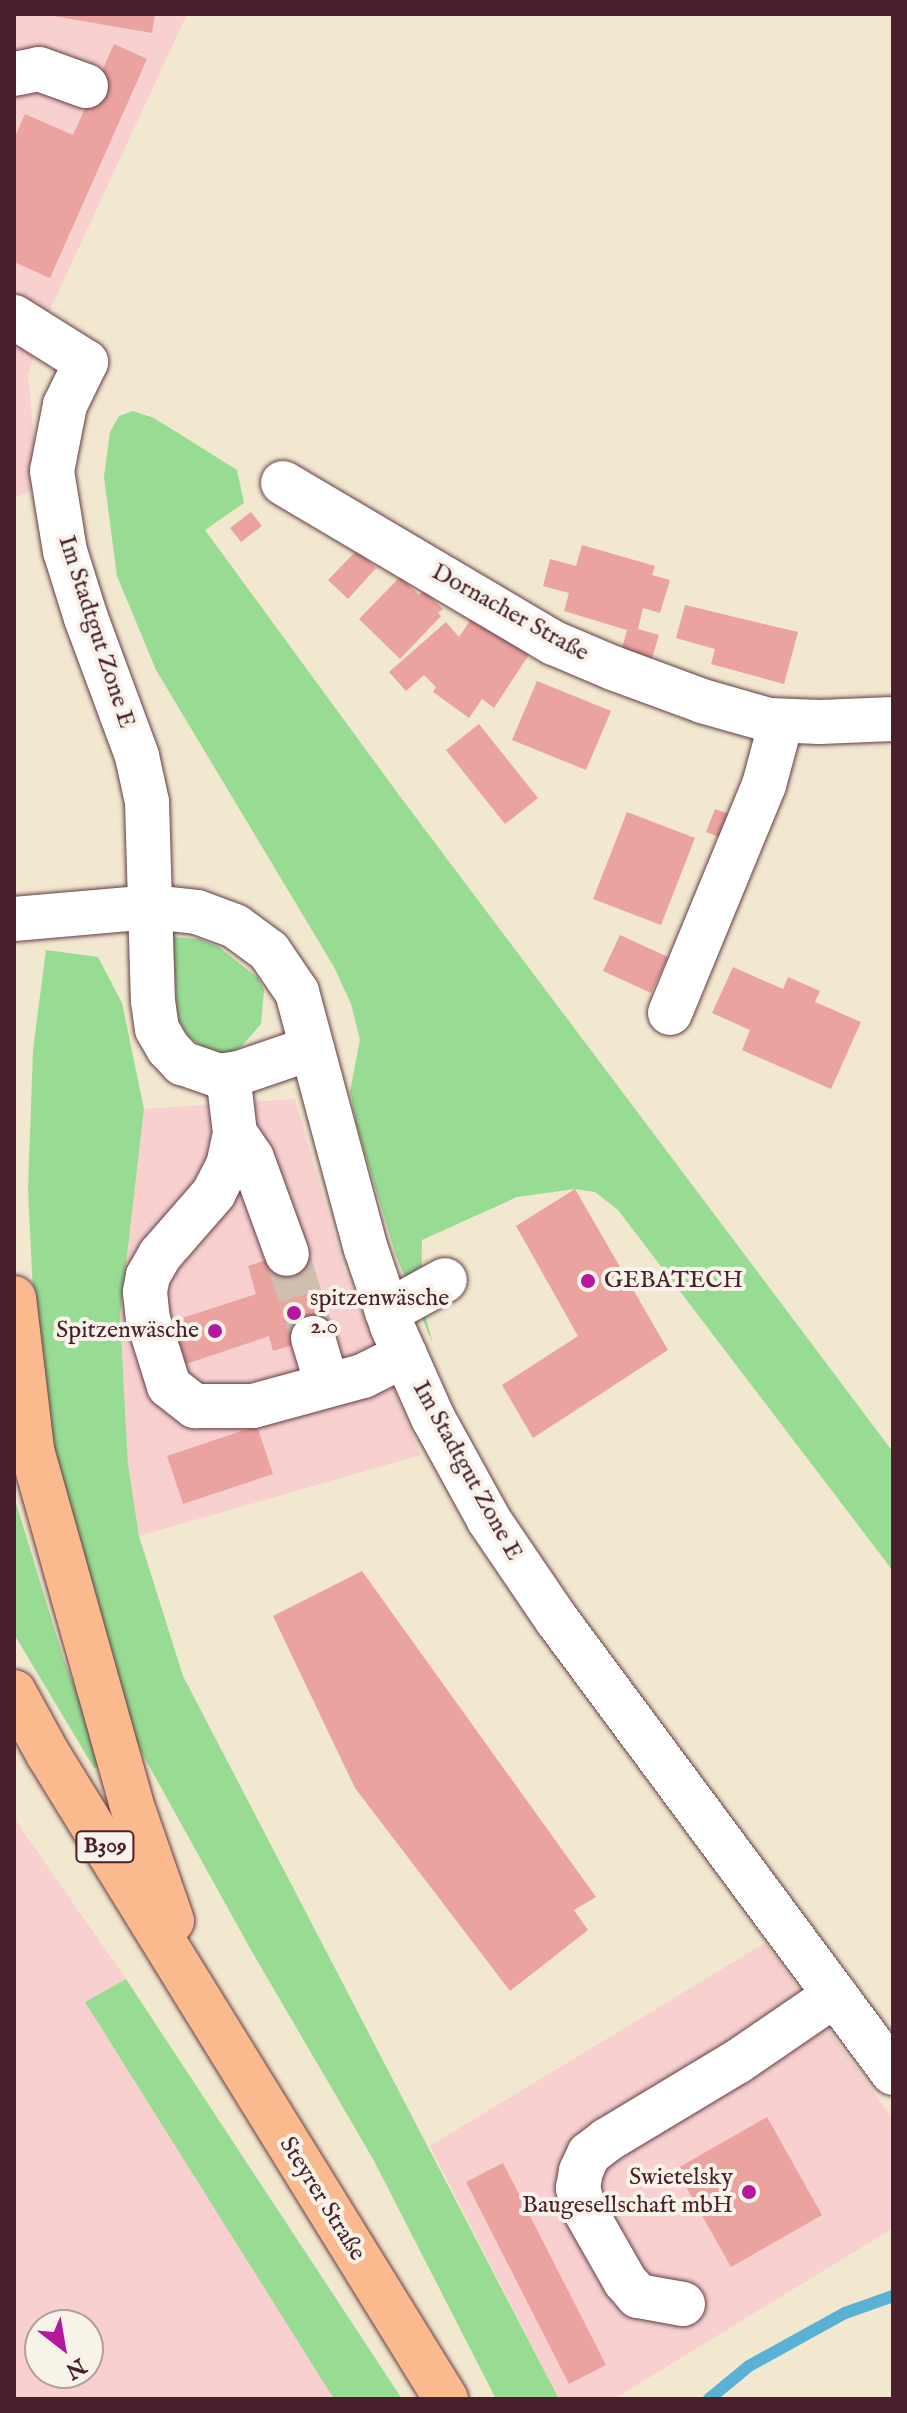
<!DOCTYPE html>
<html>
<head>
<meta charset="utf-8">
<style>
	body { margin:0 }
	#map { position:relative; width:907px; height:2413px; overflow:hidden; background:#f2e7cf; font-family:"IM FELL English",serif }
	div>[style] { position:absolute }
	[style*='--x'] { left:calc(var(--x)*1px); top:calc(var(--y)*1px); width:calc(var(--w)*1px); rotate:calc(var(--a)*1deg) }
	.built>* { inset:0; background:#f7d0cf }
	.green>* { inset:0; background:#98dc94 }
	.stream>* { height:12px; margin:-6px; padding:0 6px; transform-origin:6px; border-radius:6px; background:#59b2d6 }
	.building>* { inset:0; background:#eba39f }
	.minor-tunnel>* { height:44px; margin-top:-22px; transform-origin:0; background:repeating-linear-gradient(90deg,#d0bfae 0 44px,transparent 0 66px) }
	.roads { filter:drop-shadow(0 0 2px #633d44) drop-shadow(0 0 2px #633d44) }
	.minor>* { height:44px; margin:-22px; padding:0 22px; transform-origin:22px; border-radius:22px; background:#fff }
	.highway>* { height:44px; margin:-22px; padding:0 22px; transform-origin:22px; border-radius:22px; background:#fbba8d }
	.dots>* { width:22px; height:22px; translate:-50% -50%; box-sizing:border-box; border:4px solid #f7f3e8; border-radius:50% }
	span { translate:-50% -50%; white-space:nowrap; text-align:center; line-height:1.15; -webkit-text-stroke:8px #f7f3e8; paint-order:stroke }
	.shield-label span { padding:2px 6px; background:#f7f3e8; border:2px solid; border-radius:6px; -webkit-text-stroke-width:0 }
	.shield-label { font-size:22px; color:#4a1f2b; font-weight:700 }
	.street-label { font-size:24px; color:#4a1f2b }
	.poi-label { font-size:24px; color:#4a1f2b }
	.left { translate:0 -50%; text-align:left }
	.right { translate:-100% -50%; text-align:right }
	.frame { position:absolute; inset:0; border:16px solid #4a1f2b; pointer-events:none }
	.north { position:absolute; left:24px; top:2309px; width:80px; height:80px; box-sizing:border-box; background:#f7f3e8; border:2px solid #b29e9c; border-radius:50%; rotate:149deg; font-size:22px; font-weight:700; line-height:32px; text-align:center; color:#4a1f2b }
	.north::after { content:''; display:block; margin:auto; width:28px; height:36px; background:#b5179e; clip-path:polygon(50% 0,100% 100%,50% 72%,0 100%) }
</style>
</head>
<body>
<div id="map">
	<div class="built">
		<i style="clip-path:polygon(14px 14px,187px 14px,42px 327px,28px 375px,39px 488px,14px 498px)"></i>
		<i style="clip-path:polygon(295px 1099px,344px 1269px,421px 1455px,139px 1536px,128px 1464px,120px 1316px,144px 1109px)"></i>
		<i style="clip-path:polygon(evenodd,14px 1818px,126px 1979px,85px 2002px,335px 2399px,14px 2399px,14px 1818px,40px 2325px,88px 2325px,88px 2373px,40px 2373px,40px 2325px)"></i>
		<i style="clip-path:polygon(765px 1943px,893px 2119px,893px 2228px,614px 2399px,559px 2399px,430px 2146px)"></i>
	</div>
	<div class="green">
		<i style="clip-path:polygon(133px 411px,154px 418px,237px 470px,244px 503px,205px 530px,399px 795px,893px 1452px,893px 1571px,618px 1210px,595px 1192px,575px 1189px,517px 1197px,422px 1240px,421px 1300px,433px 1344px,396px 1256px,357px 1127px,350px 1091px,360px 1040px,351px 1004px,334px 967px,156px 670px,117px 576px,104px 477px,110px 432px,119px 416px)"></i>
		<i style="clip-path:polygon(173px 937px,200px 939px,219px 947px,258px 978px,264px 990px,261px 1024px,240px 1048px,226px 1053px,208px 1050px,189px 1037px,177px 1017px)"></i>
		<i style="clip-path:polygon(46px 950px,98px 957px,122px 1003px,144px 1109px,120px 1316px,128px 1464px,139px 1536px,183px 1676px,559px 2399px,496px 2399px,373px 2159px,251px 1950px,132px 1735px,67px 1530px,35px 1334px,28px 1189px,33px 1050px)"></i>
		<i style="clip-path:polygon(14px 1496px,64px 1660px,105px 1764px,94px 1768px,14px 1634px)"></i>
		<i style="clip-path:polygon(126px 1979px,402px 2399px,334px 2399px,85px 2002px)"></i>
	</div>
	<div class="stream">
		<i style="--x:709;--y:2399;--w:52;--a:-39.5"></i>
		<i style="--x:749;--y:2366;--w:110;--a:-28.9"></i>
		<i style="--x:845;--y:2313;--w:51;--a:-19.5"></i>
	</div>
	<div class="building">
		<i style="clip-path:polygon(42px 14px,155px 14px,152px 33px)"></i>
		<i style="clip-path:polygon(114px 44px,147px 59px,50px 278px,14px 262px,14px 139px,25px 114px,73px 135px)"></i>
		<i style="clip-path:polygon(251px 512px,262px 526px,241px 542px,230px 528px)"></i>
		<i style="clip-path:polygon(582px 545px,655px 566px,652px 575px,670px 580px,660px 613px,643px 608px,638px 629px,659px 635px,649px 668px,619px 659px,627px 630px,564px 611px,569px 593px,543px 586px,550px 559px,576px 566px)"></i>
		<i style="clip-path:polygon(357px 550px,376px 568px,348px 599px,328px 580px)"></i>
		<i style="clip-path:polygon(400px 577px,419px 595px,424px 591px,443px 609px,438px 613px,441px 616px,400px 659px,359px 619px)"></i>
		<i style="clip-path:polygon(685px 605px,798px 632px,784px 684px,711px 664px,715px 649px,676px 638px)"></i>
		<i style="clip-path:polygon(473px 616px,530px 653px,494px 708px,482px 699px,469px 718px,433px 692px,436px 687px,424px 675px,406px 691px,389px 672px,446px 622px,459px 637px)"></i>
		<i style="clip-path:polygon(537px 681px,611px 711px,586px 770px,512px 740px)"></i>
		<i style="clip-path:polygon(479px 724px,538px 798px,505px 824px,446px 750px)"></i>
		<i style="clip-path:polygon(715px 809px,735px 816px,726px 840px,706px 832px)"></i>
		<i style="clip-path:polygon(627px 812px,695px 838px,661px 925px,593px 899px)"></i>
		<i style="clip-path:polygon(620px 935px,668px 957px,651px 993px,603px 971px)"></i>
		<i style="clip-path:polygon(733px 967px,783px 989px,788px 977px,820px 991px,815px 1002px,861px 1022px,831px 1089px,742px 1050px,750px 1030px,712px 1013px)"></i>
		<i style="clip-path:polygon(575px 1189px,668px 1350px,533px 1438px,502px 1385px,578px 1336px,516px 1226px)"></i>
		<i style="clip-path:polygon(305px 1248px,331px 1333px,273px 1351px,269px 1336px,174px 1368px,161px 1325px,256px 1294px,248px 1266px)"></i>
		<i style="clip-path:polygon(257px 1426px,273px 1474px,183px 1504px,167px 1456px)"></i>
		<i style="clip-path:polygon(362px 1571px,596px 1897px,574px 1910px,588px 1930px,510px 1991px,355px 1788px,273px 1616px)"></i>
		<i style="clip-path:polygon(767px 2117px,822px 2215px,731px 2267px,676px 2169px)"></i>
		<i style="clip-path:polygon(503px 2163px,606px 2365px,569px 2384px,466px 2182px)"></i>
	</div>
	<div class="minor-tunnel">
		<i style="--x:287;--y:1254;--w:88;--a:72.8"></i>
	</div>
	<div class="roads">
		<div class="minor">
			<i style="--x:14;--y:74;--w:25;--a:-11"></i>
			<i style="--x:39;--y:69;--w:50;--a:19.9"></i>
			<i style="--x:14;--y:317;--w:85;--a:32"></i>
			<i style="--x:86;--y:362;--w:48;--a:116"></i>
			<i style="--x:65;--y:405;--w:67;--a:101.1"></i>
			<i style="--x:52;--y:471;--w:81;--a:80.8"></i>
			<i style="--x:65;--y:551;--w:70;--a:72.6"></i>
			<i style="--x:86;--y:618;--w:147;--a:69.7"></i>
			<i style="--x:137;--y:756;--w:47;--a:77.7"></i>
			<i style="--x:147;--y:802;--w:199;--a:88.3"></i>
			<i style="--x:153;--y:1001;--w:28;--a:82"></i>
			<i style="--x:157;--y:1029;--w:22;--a:60"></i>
			<i style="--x:168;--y:1048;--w:21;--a:47"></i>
			<i style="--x:182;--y:1063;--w:39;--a:19"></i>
			<i style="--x:219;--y:1076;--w:20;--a:-9"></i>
			<i style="--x:239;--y:1073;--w:77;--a:-18.9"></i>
			<i style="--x:283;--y:483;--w:315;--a:30.6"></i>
			<i style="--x:554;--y:643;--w:64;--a:23"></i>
			<i style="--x:613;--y:668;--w:95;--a:20.3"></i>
			<i style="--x:702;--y:701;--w:70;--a:15.8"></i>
			<i style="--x:769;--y:720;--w:51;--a:2.2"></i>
			<i style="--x:820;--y:722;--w:73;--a:-2.4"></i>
			<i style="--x:14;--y:919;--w:137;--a:-5"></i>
			<i style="--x:150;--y:907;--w:47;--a:6.1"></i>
			<i style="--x:197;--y:912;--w:40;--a:20.2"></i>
			<i style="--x:235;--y:926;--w:42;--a:36.3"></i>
			<i style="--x:269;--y:951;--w:50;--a:55.7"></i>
			<i style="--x:297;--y:992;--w:266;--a:75"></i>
			<i style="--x:366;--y:1249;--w:81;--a:71.3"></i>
			<i style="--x:392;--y:1326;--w:101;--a:66"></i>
			<i style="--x:433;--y:1418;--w:116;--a:61.2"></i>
			<i style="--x:489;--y:1520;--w:121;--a:55.8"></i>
			<i style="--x:557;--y:1620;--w:564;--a:53.43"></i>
			<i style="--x:670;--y:1013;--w:247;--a:-67.6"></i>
			<i style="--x:764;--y:785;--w:65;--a:-74.9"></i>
			<i style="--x:228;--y:1075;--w:58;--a:83.1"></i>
			<i style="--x:235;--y:1133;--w:33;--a:102"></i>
			<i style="--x:228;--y:1165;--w:31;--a:117"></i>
			<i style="--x:214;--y:1193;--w:82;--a:131.1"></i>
			<i style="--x:160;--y:1255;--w:24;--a:120"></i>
			<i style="--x:148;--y:1276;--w:16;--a:101"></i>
			<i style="--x:145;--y:1292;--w:27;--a:84"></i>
			<i style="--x:148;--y:1319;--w:70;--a:72.6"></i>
			<i style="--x:169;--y:1386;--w:33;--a:38"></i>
			<i style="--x:195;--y:1406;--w:58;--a:0"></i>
			<i style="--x:253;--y:1406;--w:114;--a:-15.3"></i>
			<i style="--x:363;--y:1376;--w:47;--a:-26.6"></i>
			<i style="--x:235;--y:1133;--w:30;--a:56"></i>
			<i style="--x:252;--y:1158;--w:102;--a:70"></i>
			<i style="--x:387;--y:1312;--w:66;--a:-28.9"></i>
			<i style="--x:313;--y:1338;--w:49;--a:73.4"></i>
			<i style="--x:683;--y:2304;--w:46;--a:-169.9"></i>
			<i style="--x:638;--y:2296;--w:20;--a:-131"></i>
			<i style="--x:625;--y:2281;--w:83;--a:-119.7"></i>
			<i style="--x:584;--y:2209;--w:22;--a:-106"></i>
			<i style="--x:578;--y:2188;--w:17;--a:-80"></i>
			<i style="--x:581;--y:2171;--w:19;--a:-65"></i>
			<i style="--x:589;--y:2154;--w:23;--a:-38"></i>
			<i style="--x:607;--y:2140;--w:152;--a:-31"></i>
			<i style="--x:737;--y:2062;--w:119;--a:-34.4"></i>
		</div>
		<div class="highway">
			<i style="--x:14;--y:1298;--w:153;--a:83.2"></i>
			<i style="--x:32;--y:1450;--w:367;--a:74.3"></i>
			<i style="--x:131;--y:1803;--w:125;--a:70.8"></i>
			<i style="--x:14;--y:1692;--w:71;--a:61.3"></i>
			<i style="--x:48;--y:1754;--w:758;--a:58.32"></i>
		</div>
	</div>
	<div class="dots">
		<i style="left:588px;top:1281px;background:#b5179e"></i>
		<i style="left:294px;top:1313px;background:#b5179e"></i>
		<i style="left:215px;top:1331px;background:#b5179e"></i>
		<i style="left:749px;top:2192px;background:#b5179e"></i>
	</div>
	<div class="shield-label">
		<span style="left:105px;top:1847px">B309</span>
	</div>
	<div class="street-label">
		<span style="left:510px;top:613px;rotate:29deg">Dornacher Straße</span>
		<span style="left:96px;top:632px;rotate:72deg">Im Stadtgut Zone E</span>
		<span style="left:467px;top:1471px;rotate:61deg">Im Stadtgut Zone E</span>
		<span style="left:322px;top:2199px;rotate:58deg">Steyrer Straße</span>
	</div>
	<div class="poi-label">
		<span class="left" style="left:604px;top:1281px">GEBATECH</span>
		<span class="left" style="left:310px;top:1313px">spitzenwäsche<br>2.0</span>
		<span class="right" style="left:199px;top:1331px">Spitzenwäsche</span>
		<span class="right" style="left:733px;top:2192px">Swietelsky<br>Baugesellschaft mbH</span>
	</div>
	<div class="frame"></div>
	<div class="north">N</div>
</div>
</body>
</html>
